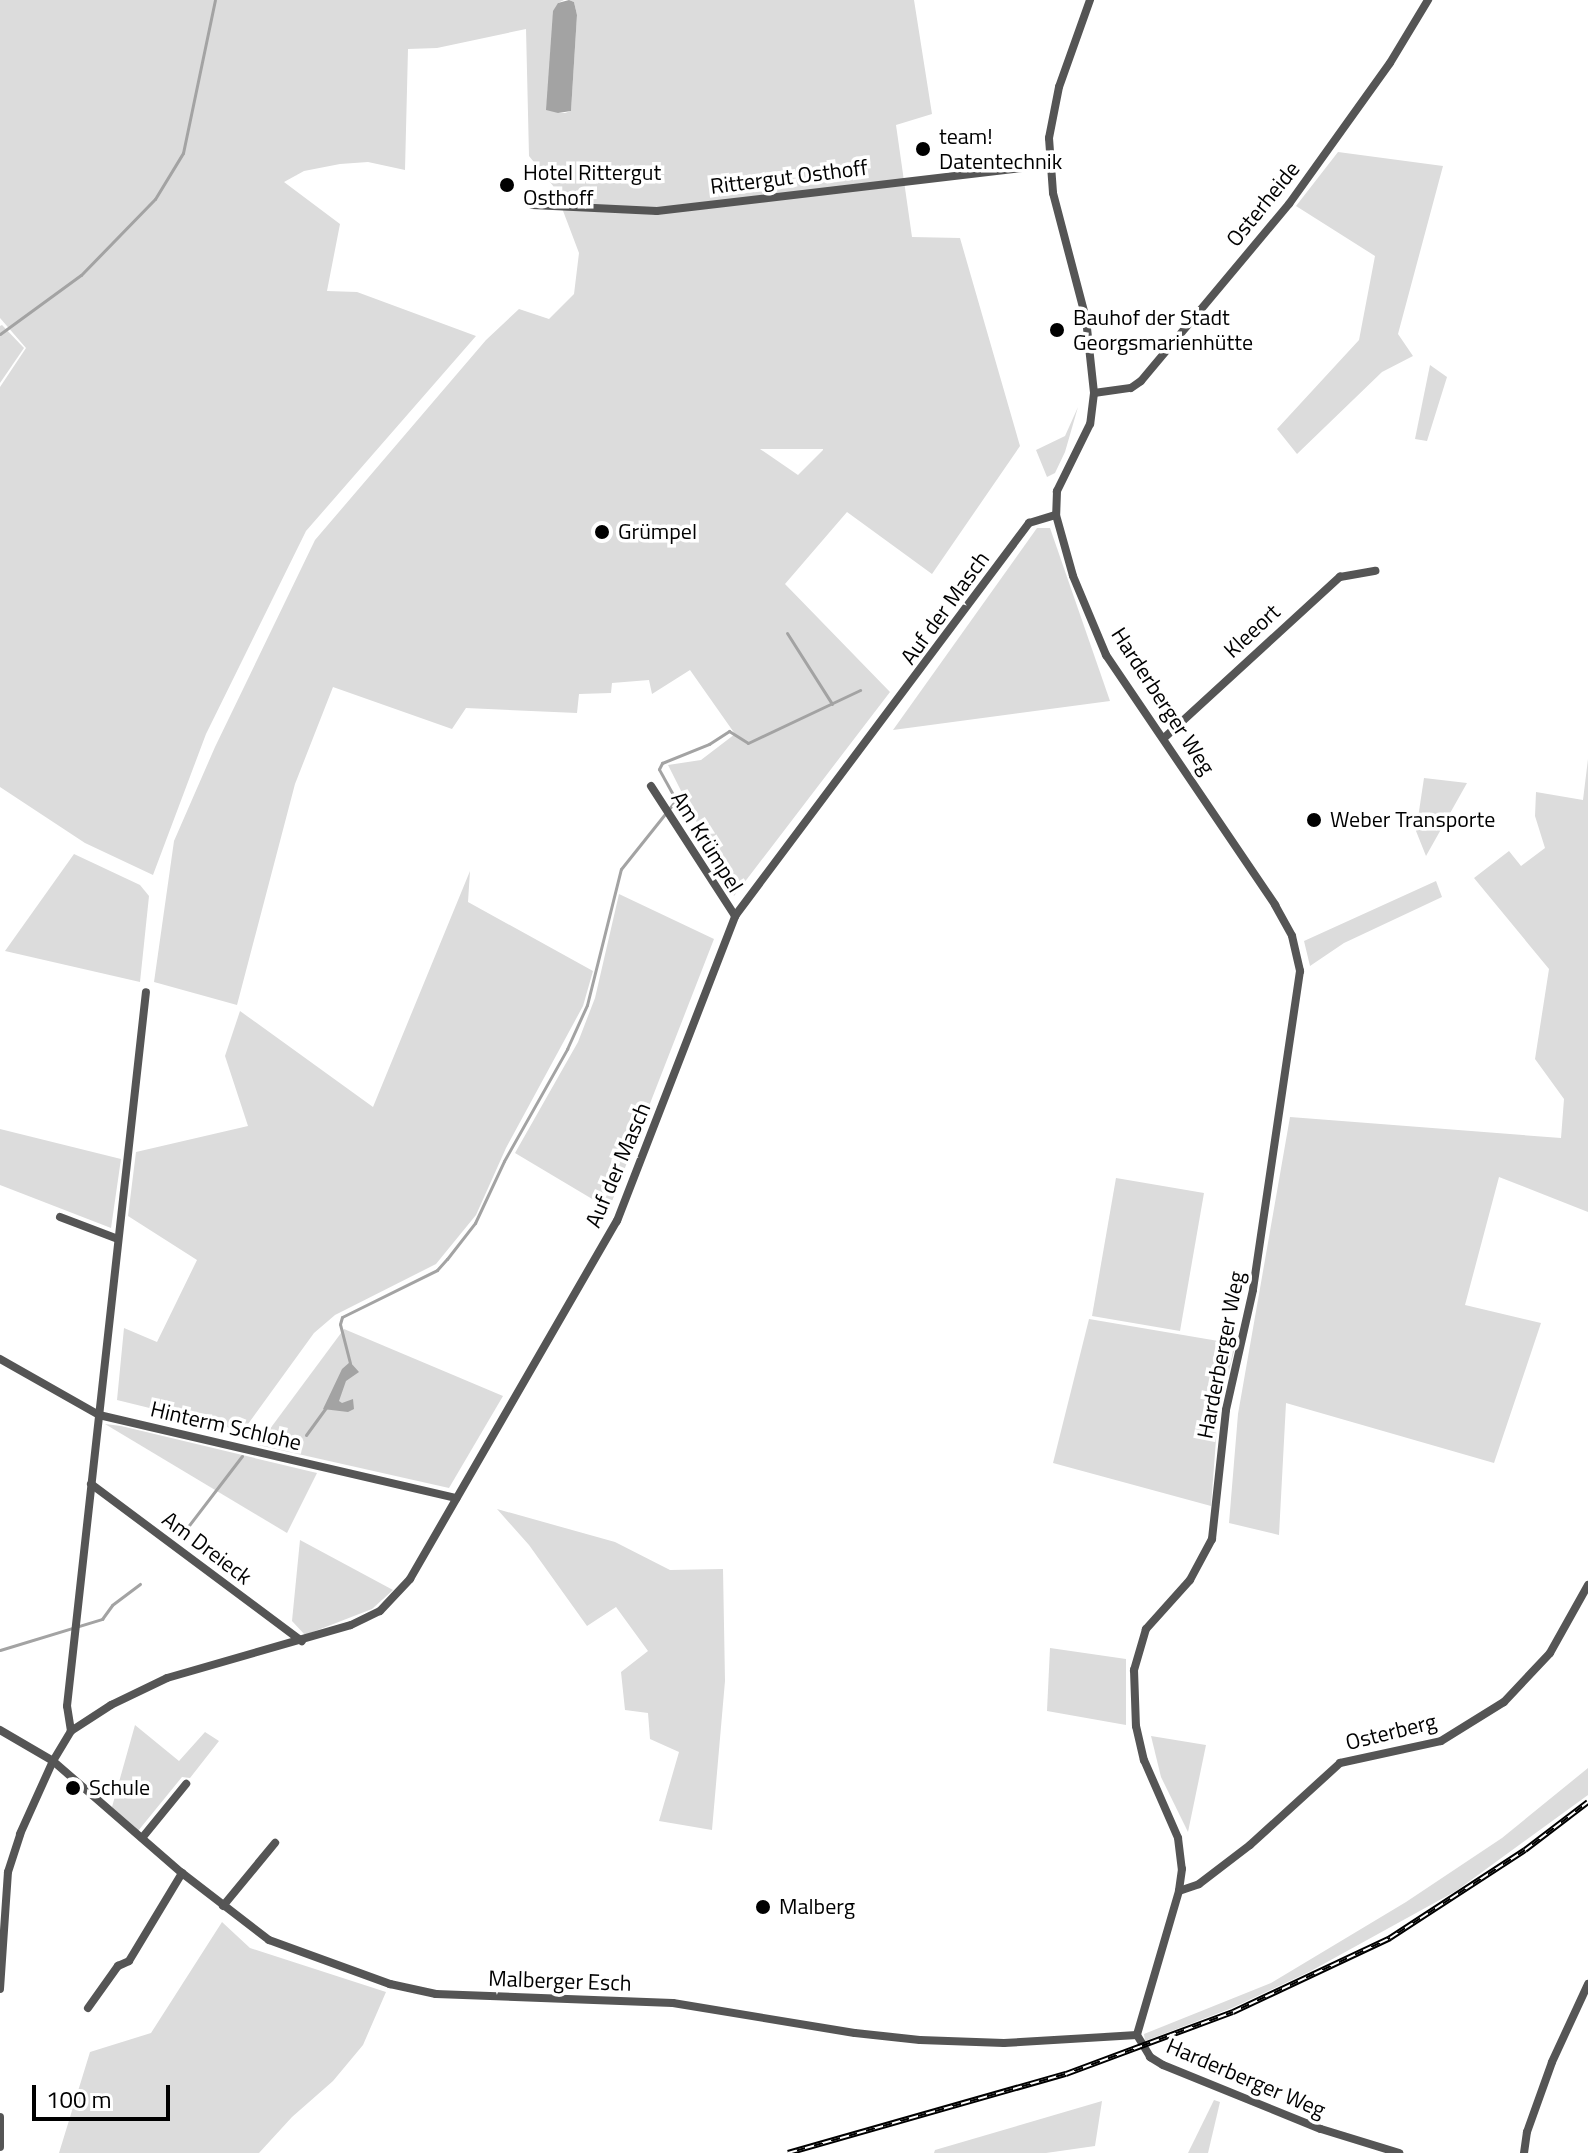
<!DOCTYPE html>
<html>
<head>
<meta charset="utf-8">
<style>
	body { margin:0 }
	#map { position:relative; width:1588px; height:2153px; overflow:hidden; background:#fff; font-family:"Titillium Web",sans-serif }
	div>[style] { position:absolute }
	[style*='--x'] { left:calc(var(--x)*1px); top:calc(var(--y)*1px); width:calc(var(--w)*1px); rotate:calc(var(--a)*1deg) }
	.green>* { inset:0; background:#dcdcdc }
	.water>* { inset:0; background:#a3a3a3 }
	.stream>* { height:3px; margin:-1.5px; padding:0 1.5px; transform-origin:1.5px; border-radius:1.5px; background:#a3a3a3 }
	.minor>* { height:8px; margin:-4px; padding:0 4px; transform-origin:4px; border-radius:4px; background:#555 }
	.rail>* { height:6px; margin-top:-3px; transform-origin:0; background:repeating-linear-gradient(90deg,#fff 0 9px,#000 0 18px); box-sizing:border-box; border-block:2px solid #000 }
	.dots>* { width:22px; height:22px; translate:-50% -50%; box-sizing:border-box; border:4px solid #fff; border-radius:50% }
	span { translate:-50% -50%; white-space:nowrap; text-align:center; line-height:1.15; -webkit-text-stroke:7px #fff; paint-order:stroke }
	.poi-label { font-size:22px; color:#000 }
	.left { translate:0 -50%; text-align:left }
	.street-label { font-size:22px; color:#000 }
	.scale { position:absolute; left:32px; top:2085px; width:138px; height:36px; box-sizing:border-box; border:4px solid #000; border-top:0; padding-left:10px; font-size:24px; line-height:28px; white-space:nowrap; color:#000; -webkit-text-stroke:6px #fff; paint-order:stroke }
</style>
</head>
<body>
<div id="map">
	<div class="green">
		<i style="clip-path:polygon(evenodd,0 0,564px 0,558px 3px,558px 113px,565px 113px,571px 111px,577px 15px,574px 2px,569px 0,914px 0,932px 114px,896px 125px,912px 237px,960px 238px,1020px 446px,932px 574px,847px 512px,785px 584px,890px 692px,734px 896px,668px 765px,701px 760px,735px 734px,690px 670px,652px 694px,649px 680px,612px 683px,611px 693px,579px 694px,577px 713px,466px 708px,452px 729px,333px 687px,295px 784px,237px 1005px,154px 982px,174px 841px,215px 747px,315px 540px,486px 340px,519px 309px,549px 319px,574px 294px,579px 253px,554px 187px,529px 156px,526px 29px,437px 48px,408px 49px,405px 170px,368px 162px,340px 164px,304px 171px,284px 182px,340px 224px,327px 291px,357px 292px,476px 336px,306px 531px,206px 734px,153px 875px,85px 843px,0 787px,0 387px,26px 348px,0 318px,0 0,760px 449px,823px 449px,823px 450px,798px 475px,760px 449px)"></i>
		<i style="clip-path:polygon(1338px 152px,1443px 166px,1398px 334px,1413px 356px,1382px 372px,1297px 454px,1277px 429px,1359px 340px,1375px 256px,1296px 206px)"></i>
		<i style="clip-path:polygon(2px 325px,24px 348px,0 383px,0 326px)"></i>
		<i style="clip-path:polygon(1430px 365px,1447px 377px,1427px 441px,1415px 439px)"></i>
		<i style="clip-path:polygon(1078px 407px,1065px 452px,1055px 473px,1047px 477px,1036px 450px,1065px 436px)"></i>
		<i style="clip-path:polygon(1037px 528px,1050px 528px,1110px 701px,893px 730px)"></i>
		<i style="clip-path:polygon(1588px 759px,1588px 1212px,1499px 1177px,1465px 1305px,1541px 1323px,1494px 1463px,1286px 1403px,1279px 1535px,1229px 1523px,1238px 1414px,1290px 1117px,1561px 1138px,1564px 1099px,1535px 1059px,1549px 969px,1474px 878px,1509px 851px,1521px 866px,1545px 848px,1535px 816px,1536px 792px,1583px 800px)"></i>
		<i style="clip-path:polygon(1424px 778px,1467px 783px,1426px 856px,1416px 831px)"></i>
		<i style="clip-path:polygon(74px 854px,140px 885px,149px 896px,140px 982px,5px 951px)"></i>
		<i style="clip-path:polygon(470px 871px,468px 902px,593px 971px,583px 1006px,506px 1148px,476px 1215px,436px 1264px,335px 1315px,314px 1333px,243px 1431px,117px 1400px,124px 1328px,157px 1342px,197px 1260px,128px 1216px,136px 1152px,248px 1126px,225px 1056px,240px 1011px,373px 1107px)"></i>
		<i style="clip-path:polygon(1436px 881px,1442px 897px,1344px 943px,1310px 966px,1304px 941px)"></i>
		<i style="clip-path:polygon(619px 894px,714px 939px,609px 1209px,515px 1153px,578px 1042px,595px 998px)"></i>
		<i style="clip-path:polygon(0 1129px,121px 1159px,111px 1228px,0 1185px)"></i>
		<i style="clip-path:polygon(1116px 1178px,1204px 1193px,1180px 1331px,1092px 1316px)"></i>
		<i style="clip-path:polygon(1089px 1319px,1236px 1344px,1218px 1413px,1211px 1506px,1053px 1463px)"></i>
		<i style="clip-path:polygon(344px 1329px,503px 1396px,449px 1488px,258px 1445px)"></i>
		<i style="clip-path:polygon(105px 1424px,121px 1426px,317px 1473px,287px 1533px)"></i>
		<i style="clip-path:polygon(497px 1509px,615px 1542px,670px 1570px,723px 1569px,725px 1681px,712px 1830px,659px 1821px,679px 1752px,650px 1739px,648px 1713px,625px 1710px,621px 1672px,648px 1651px,616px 1607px,587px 1626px,529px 1545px)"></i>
		<i style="clip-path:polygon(300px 1540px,393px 1590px,372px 1609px,305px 1635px,292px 1621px)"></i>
		<i style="clip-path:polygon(1050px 1648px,1126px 1659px,1126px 1725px,1047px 1711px)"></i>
		<i style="clip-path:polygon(135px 1725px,179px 1761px,205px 1732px,219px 1741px,190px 1778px,182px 1777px,138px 1831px,112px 1807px)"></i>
		<i style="clip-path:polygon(1151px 1736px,1206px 1745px,1188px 1832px,1161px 1777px)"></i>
		<i style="clip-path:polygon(1588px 1768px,1588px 1795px,1456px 1891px,1309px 1972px,1232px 2008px,1145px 2041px,1144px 2034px,1271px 1983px,1406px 1902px,1502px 1838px)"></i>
		<i style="clip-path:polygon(222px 1922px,250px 1948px,386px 1992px,363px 2045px,333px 2081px,292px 2117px,259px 2153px,59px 2153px,90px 2052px,151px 2033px)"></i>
		<i style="clip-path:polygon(1214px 2100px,1220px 2102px,1208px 2153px,1188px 2153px)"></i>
		<i style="clip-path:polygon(1102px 2101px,1095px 2146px,1046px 2153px,934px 2153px,935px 2150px)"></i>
	</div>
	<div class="water">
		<i style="clip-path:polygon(569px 0,574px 2px,577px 15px,571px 111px,558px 113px,546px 110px,553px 11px,558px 3px)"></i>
		<i style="clip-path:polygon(350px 1362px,359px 1372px,346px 1381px,339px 1401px,342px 1403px,353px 1399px,354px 1409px,348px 1412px,323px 1409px,342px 1369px)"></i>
	</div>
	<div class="stream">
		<i style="--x:0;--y:334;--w:100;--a:-36.1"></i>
		<i style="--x:81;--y:275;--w:106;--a:-45.8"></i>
		<i style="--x:155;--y:199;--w:54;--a:-58.7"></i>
		<i style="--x:183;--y:153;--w:156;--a:-78.2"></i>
		<i style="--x:787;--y:633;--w:84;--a:57.6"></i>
		<i style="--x:350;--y:1363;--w:40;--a:-104.4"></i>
		<i style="--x:340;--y:1324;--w:7;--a:-74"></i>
		<i style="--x:342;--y:1317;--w:106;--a:-26.3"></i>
		<i style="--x:437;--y:1270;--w:15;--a:-48"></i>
		<i style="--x:447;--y:1259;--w:46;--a:-52.1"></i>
		<i style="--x:475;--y:1223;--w:68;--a:-64.9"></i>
		<i style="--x:504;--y:1161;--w:129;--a:-60.6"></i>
		<i style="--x:567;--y:1049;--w:48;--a:-65.6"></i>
		<i style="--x:587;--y:1005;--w:140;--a:-76"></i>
		<i style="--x:621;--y:869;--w:88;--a:-51.4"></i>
		<i style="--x:676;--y:800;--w:35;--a:-119"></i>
		<i style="--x:659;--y:769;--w:7;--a:-63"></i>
		<i style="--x:662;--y:763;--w:51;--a:-22"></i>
		<i style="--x:709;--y:744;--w:24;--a:-33"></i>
		<i style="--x:729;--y:731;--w:22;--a:32"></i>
		<i style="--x:748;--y:743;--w:124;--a:-25.3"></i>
		<i style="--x:306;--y:1435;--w:34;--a:-54"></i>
		<i style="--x:270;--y:1445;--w:16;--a:-18"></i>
		<i style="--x:180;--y:1537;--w:102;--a:-52.6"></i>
		<i style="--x:0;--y:1650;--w:107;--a:-16.9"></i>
		<i style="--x:102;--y:1619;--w:17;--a:-54"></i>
		<i style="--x:112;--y:1605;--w:35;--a:-37"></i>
	</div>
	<div class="minor">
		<i style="--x:1090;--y:0;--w:92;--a:109.6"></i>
		<i style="--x:1059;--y:87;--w:52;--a:101.1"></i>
		<i style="--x:1049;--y:138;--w:55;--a:85.8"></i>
		<i style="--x:1053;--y:193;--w:130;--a:75.3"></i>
		<i style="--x:1086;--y:319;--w:74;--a:83.8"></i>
		<i style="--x:1094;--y:393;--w:31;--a:97"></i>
		<i style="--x:1090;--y:424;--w:75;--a:116.2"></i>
		<i style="--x:1057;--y:491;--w:24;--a:92"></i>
		<i style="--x:1056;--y:515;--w:63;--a:74.4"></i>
		<i style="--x:1073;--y:576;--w:86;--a:67.3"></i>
		<i style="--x:1106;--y:655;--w:302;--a:55.9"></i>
		<i style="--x:1275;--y:905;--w:35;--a:61"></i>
		<i style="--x:1292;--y:936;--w:36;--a:77"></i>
		<i style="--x:1300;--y:971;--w:322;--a:98.4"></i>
		<i style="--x:1253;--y:1290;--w:123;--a:102.7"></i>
		<i style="--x:1226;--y:1410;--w:130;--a:96.2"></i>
		<i style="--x:1212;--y:1539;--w:47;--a:118.2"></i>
		<i style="--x:1190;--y:1580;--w:66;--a:131.9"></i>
		<i style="--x:1146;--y:1629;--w:43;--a:106.3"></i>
		<i style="--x:1134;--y:1670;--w:56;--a:88"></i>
		<i style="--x:1136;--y:1726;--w:35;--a:77"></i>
		<i style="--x:1144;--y:1760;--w:85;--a:66.4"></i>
		<i style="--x:1178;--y:1838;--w:31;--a:83"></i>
		<i style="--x:1182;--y:1869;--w:22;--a:98"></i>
		<i style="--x:1179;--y:1891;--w:150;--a:106.3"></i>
		<i style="--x:1137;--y:2035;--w:26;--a:59"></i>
		<i style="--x:1150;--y:2057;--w:15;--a:32"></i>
		<i style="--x:1163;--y:2065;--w:170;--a:22.1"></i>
		<i style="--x:1321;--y:2129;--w:82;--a:17.1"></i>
		<i style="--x:532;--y:205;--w:125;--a:2.7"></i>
		<i style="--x:657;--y:211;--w:395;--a:-6.7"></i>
		<i style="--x:1094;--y:393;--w:37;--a:-8"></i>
		<i style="--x:1131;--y:388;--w:12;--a:-35"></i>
		<i style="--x:1141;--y:381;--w:231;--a:-50.1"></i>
		<i style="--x:1289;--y:204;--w:173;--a:-54.4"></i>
		<i style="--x:1390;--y:63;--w:74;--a:-58.9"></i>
		<i style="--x:1164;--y:738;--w:239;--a:-42.5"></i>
		<i style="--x:1340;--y:577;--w:36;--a:-10"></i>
		<i style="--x:651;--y:786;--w:155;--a:57.1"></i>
		<i style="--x:60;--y:1217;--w:62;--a:20.8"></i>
		<i style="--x:0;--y:1359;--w:114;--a:29.5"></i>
		<i style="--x:99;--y:1415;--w:367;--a:13.1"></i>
		<i style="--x:91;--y:1484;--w:263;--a:36.7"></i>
		<i style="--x:0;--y:1730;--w:61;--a:30.3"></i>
		<i style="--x:53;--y:1761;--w:171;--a:41"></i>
		<i style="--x:182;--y:1873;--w:110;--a:37.6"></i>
		<i style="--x:269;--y:1940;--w:129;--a:20"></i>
		<i style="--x:390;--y:1984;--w:47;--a:12.3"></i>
		<i style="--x:436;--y:1994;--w:237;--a:2.2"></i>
		<i style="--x:673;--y:2003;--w:184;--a:9.4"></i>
		<i style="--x:855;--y:2033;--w:65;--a:6.1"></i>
		<i style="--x:920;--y:2040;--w:84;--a:2"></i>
		<i style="--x:1004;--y:2043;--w:133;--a:-3.4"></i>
		<i style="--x:71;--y:1731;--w:25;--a:-99"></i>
		<i style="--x:67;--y:1706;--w:718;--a:-83.69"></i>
		<i style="--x:142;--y:1838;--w:70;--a:-50.8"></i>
		<i style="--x:1179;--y:1891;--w:21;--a:-19"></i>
		<i style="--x:1199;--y:1884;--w:64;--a:-37.4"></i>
		<i style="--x:1250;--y:1845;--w:122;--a:-42.3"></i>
		<i style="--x:1340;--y:1763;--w:103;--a:-12.3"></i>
		<i style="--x:1441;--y:1741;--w:74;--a:-31.8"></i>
		<i style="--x:1504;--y:1702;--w:67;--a:-46.8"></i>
		<i style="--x:1550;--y:1653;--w:78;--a:-60.8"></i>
		<i style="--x:223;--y:1906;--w:82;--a:-50.5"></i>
		<i style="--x:0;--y:1989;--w:117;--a:-86.1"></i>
		<i style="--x:8;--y:1872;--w:40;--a:-72"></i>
		<i style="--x:20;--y:1834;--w:80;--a:-65.7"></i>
		<i style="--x:53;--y:1761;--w:35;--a:-59"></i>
		<i style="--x:71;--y:1731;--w:48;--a:-33"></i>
		<i style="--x:111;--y:1705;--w:62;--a:-25.7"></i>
		<i style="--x:167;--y:1678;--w:191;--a:-16.1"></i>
		<i style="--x:351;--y:1625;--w:32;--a:-26"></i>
		<i style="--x:380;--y:1611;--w:44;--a:-46.8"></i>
		<i style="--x:410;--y:1579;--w:414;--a:-60"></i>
		<i style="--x:617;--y:1221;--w:327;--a:-68.8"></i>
		<i style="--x:735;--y:916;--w:491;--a:-53.2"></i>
		<i style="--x:1029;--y:523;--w:28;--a:-17"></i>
		<i style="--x:88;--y:2008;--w:52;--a:-54.5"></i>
		<i style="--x:118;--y:1966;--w:12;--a:-24"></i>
		<i style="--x:129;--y:1961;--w:103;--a:-58.9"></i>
		<i style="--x:0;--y:2117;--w:30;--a:90"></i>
		<i style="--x:1524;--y:2153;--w:21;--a:-82"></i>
		<i style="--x:1527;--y:2132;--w:74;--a:-70.3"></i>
		<i style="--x:1552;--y:2062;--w:86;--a:-65.2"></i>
	</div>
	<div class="rail">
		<i style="--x:788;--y:2153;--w:289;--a:-15.9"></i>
		<i style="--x:1066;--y:2074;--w:178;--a:-20.4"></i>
		<i style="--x:1233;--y:2012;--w:174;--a:-25.2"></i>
		<i style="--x:1390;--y:1938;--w:161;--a:-33.1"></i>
		<i style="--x:1525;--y:1850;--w:79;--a:-37.3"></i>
	</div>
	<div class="dots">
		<i style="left:923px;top:149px;background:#000"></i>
		<i style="left:507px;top:185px;background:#000"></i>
		<i style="left:1057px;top:330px;background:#000"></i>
		<i style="left:602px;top:532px;background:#000"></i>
		<i style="left:1314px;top:820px;background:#000"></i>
		<i style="left:73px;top:1788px;background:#000"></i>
		<i style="left:763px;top:1907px;background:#000"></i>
	</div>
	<div class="poi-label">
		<span class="left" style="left:939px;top:149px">team!<br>Datentechnik</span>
		<span class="left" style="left:523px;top:185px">Hotel Rittergut<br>Osthoff</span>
		<span class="left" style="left:1073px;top:330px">Bauhof der Stadt<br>Georgsmarienhütte</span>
		<span class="left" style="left:618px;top:532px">Grümpel</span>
		<span class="left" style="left:1330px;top:820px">Weber Transporte</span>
		<span class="left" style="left:89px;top:1788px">Schule</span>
		<span class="left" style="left:779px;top:1907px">Malberg</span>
	</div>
	<div class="street-label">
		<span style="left:789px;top:177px;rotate:-7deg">Rittergut Osthoff</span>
		<span style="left:1263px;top:204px;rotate:-51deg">Osterheide</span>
		<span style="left:945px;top:608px;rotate:-54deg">Auf der Masch</span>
		<span style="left:1252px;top:631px;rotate:-43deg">Kleeort</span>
		<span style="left:1163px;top:701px;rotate:57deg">Harderberger Weg</span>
		<span style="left:707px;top:842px;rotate:58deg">Am Krümpel</span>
		<span style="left:618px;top:1165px;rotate:-67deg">Auf der Masch</span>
		<span style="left:1221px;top:1355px;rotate:-79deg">Harderberger Weg</span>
		<span style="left:226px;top:1426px;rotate:13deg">Hinterm Schlohe</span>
		<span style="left:207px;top:1548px;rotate:37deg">Am Dreieck</span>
		<span style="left:1391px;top:1732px;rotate:-14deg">Osterberg</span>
		<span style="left:560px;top:1981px;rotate:2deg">Malberger Esch</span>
		<span style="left:1246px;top:2078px;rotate:23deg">Harderberger Weg</span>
	</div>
	<div class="scale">100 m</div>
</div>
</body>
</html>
